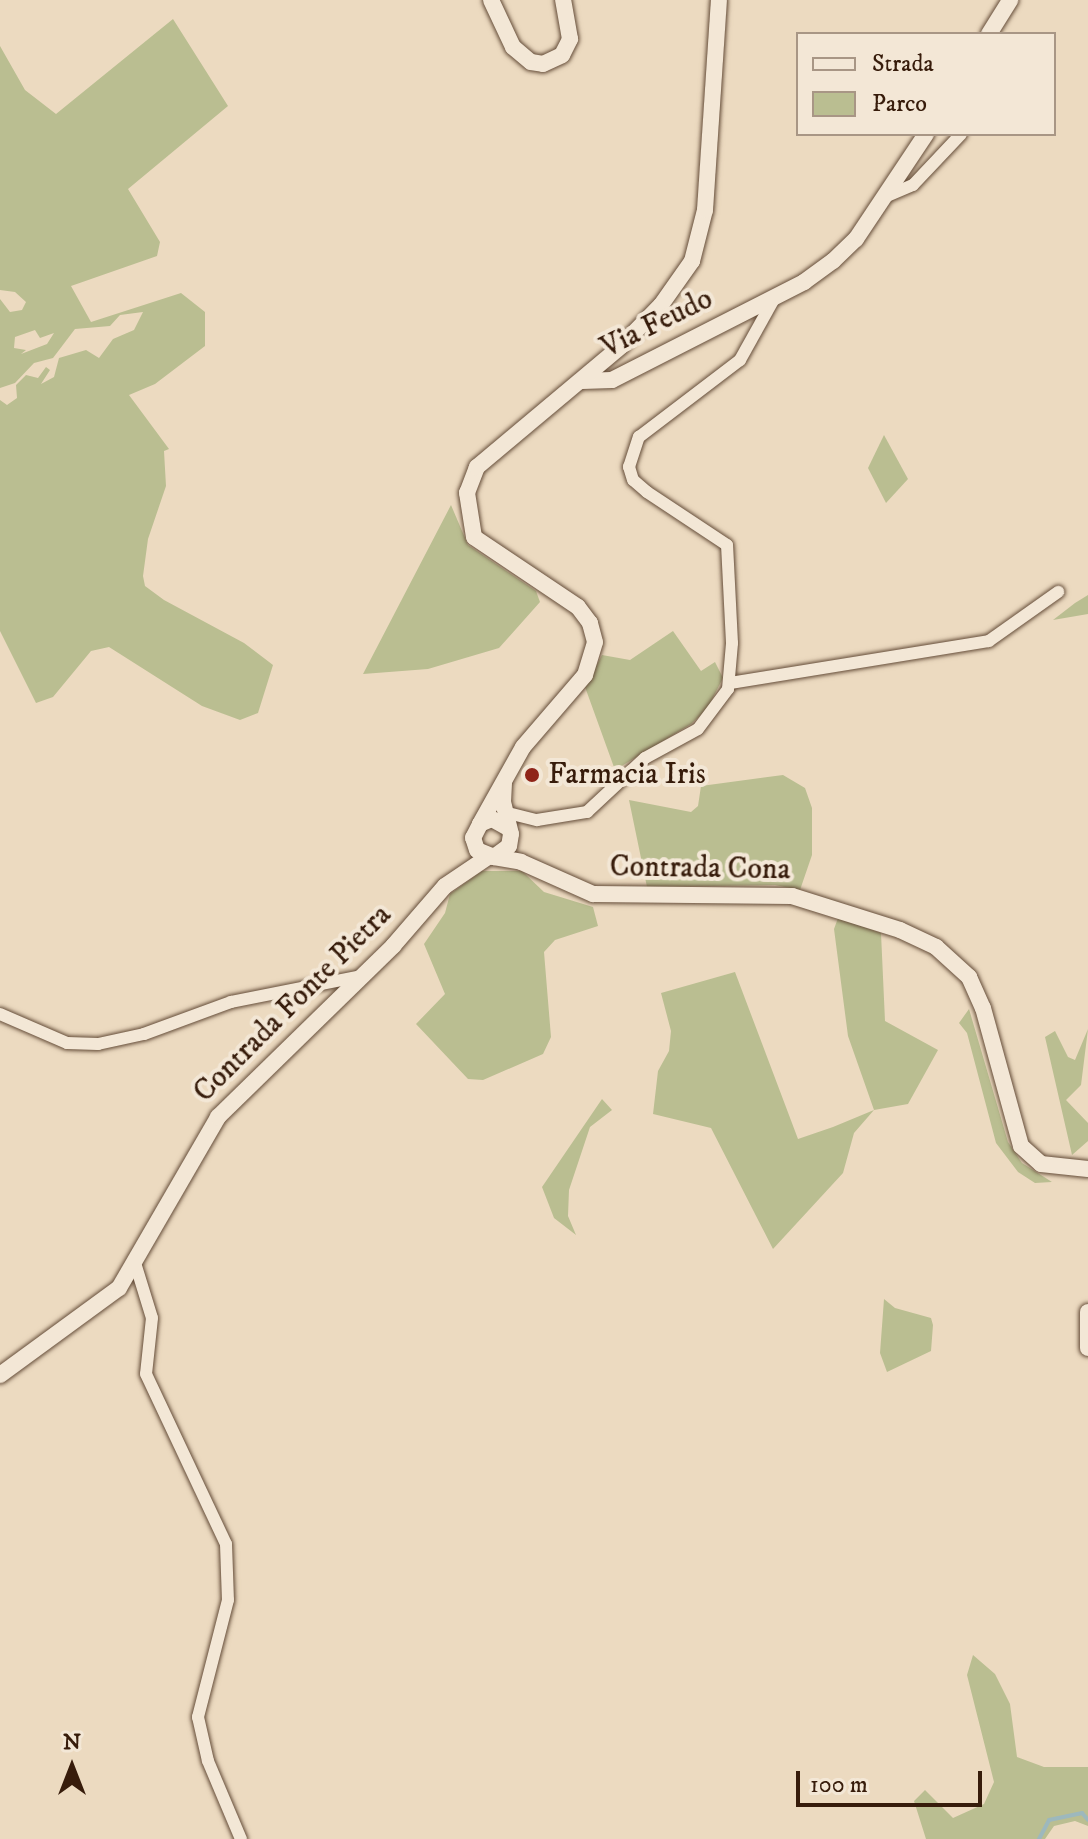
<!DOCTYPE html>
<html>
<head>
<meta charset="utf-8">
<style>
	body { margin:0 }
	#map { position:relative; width:1088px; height:1839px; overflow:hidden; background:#ecdac0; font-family:"IM FELL DW Pica",serif }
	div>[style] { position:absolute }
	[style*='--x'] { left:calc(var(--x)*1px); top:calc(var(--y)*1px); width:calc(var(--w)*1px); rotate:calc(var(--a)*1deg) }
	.green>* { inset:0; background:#babe91 }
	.stream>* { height:4px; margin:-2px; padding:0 2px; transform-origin:2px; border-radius:2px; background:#9db8bd }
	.roads { filter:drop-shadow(0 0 2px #644c38) drop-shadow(0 0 2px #644c38) }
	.street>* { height:12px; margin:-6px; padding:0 6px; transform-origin:6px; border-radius:6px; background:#f3e7d6 }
	.secondary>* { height:16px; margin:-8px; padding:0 8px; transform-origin:8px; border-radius:8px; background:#f3e7d6 }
	.dots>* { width:22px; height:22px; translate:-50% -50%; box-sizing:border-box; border:4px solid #f3e7d6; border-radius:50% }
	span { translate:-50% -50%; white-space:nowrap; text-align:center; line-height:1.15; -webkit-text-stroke:8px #f3e7d6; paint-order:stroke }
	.street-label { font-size:30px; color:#371c0b }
	.poi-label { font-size:30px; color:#371c0b }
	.left { translate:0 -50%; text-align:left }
	.legend { position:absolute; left:796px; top:32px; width:260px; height:104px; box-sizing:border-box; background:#f3e7d6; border:2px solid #a89685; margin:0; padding:10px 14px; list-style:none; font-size:24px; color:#371c0b }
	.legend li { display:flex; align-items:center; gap:16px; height:40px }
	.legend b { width:40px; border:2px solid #a89685 }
	.north { position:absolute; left:32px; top:1727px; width:80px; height:80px; -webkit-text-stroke:6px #f3e7d6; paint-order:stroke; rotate:0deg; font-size:22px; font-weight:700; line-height:32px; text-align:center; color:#371c0b }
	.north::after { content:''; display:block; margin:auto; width:28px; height:36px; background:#371c0b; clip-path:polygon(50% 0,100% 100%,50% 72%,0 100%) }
	.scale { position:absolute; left:796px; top:1771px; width:186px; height:36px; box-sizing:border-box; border:4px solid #371c0b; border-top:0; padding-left:10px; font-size:24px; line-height:28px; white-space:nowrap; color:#371c0b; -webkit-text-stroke:6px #f3e7d6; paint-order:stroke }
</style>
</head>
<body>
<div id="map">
	<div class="green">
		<i style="clip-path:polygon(evenodd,173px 19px,228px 106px,128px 189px,160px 242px,157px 256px,71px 286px,91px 322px,181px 293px,205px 312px,205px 346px,155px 384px,129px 395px,169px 449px,164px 451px,166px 486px,148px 539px,143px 576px,145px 586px,164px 600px,244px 643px,273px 665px,258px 713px,240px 720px,202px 706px,109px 647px,91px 651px,53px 697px,36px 703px,0 631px,0 400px,7px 405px,17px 398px,16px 385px,26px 375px,38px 378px,46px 367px,50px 370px,41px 384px,54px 377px,59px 358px,86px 350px,99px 358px,113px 339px,134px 330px,143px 312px,120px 315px,110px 326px,75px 329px,53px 358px,34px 363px,15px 383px,0 388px,0 299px,10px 312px,22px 310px,26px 302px,15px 292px,0 290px,0 46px,25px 90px,56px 114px,173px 19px,35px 330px,40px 338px,54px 333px,47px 344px,21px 354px,26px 350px,14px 348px,15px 337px,35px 330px)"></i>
		<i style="clip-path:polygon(884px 435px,908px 479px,886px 503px,868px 468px)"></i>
		<i style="clip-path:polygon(451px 505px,468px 545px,536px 591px,540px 602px,499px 648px,428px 669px,363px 674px)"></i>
		<i style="clip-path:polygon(1088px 595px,1088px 614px,1053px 620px,1075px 603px)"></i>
		<i style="clip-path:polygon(673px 631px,701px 671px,715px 662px,723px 678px,707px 709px,691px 724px,615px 770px,585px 687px,602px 655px,630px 660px)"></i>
		<i style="clip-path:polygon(783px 775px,805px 788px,812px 808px,812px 855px,800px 890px,775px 885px,647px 887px,629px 800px,691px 812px,698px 806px,701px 786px)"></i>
		<i style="clip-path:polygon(482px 871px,522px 871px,544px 892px,593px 907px,598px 926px,555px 940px,544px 952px,551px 1037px,543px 1054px,483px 1080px,468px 1079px,416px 1024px,445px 994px,424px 944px,445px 913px,450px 894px)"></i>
		<i style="clip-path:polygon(838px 918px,881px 933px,885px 1021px,938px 1050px,908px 1104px,874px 1110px,854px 1133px,843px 1173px,773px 1249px,711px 1128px,653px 1114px,658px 1071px,669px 1051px,671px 1031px,661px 993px,735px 972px,798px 1139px,833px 1127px,874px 1110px,848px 1036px,834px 929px)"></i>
		<i style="clip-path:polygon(969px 1009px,1008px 1142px,1022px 1163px,1052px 1182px,1035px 1183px,1018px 1172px,996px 1143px,967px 1033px,959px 1023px)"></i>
		<i style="clip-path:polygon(1088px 1029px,1081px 1085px,1066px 1100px,1088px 1123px,1088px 1141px,1072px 1155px,1045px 1037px,1055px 1031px,1068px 1057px,1075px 1060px)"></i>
		<i style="clip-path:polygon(602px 1099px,612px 1110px,590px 1127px,569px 1190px,568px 1216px,576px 1235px,554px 1218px,542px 1187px)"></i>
		<i style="clip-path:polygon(884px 1299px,895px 1308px,931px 1318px,933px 1325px,931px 1351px,887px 1372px,880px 1353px)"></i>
		<i style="clip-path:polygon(973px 1655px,995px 1674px,1010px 1704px,1017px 1757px,1044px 1767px,1088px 1767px,1088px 1826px,1075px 1821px,1054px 1826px,1045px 1839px,926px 1839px,914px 1801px,925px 1790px,953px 1818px,984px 1804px,994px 1782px,967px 1675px)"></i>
	</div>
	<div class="stream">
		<i style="--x:1039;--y:1839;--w:21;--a:-62"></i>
		<i style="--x:1049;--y:1820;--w:34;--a:-12"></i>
		<i style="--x:1082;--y:1813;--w:9;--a:49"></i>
	</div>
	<div class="roads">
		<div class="street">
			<i style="--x:887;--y:196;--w:28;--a:-23"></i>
			<i style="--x:913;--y:185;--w:70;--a:-46.7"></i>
			<i style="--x:730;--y:683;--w:262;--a:-9.2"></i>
			<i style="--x:989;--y:641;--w:85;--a:-35.4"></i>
			<i style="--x:504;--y:812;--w:34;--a:14"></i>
			<i style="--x:537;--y:820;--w:51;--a:-9.1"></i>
			<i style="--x:587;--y:812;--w:79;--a:-43"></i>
			<i style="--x:645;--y:758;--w:60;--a:-28.7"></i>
			<i style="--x:698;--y:729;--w:50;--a:-53.1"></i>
			<i style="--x:728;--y:689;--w:46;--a:-85"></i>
			<i style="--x:732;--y:643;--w:98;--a:-92.9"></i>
			<i style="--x:727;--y:545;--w:96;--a:-146.5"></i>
			<i style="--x:647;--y:492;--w:18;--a:-139"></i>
			<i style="--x:633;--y:480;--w:14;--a:-107"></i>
			<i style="--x:629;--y:467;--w:32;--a:-72"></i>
			<i style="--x:639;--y:437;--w:127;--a:-37.3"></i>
			<i style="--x:740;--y:360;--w:72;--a:-60.9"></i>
			<i style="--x:0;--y:1014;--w:73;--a:23.4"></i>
			<i style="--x:67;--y:1043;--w:31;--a:2"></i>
			<i style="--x:98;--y:1044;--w:47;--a:-12.3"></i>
			<i style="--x:144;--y:1034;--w:93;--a:-20.2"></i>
			<i style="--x:231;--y:1002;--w:133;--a:-11.3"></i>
			<i style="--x:136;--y:1266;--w:54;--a:72.9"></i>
			<i style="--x:152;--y:1318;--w:56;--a:96.1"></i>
			<i style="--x:146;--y:1374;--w:188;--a:64.8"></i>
			<i style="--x:226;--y:1544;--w:56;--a:88"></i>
			<i style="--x:228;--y:1600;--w:121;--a:104.4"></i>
			<i style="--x:198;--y:1717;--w:45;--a:77.2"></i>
			<i style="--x:208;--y:1761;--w:85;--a:67.1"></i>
		</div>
		<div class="secondary">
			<i style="--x:491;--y:0;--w:52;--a:64.9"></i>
			<i style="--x:513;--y:47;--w:23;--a:40"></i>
			<i style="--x:531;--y:62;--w:12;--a:9"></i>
			<i style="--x:543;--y:64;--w:21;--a:-25"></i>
			<i style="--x:562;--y:55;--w:18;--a:-63"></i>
			<i style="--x:570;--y:39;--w:40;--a:-100"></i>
			<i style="--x:989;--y:34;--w:40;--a:-58"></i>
			<i style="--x:582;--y:381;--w:30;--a:-2"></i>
			<i style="--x:612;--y:380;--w:216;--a:-27"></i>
			<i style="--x:804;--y:282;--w:36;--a:-36"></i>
			<i style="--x:833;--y:261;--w:32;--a:-44"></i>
			<i style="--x:856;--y:239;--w:126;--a:-56.3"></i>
			<i style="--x:504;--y:783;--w:19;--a:93"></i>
			<i style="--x:503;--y:802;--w:33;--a:76"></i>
			<i style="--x:511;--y:834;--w:12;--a:99"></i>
			<i style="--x:509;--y:846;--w:19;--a:144"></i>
			<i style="--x:494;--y:857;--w:18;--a:-158"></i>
			<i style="--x:477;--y:850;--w:13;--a:-108"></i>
			<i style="--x:473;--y:838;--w:16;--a:-63"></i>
			<i style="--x:480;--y:824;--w:13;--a:-23"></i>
			<i style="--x:492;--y:819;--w:18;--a:29"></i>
			<i style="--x:480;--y:824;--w:88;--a:-60.8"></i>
			<i style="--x:523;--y:747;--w:95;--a:-49.3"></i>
			<i style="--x:585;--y:675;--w:34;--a:-73"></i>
			<i style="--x:595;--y:642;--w:20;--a:-105"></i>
			<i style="--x:590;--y:623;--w:20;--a:-127"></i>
			<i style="--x:578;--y:607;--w:125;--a:-146.1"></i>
			<i style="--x:474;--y:537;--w:45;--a:-99"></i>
			<i style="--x:467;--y:493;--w:28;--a:-69"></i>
			<i style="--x:477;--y:467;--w:188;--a:-40"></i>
			<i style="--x:621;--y:346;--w:57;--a:-45.7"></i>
			<i style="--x:661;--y:305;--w:54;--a:-54.8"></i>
			<i style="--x:692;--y:261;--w:53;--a:-75.7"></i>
			<i style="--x:705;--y:210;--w:210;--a:-86.2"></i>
			<i style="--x:494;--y:857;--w:27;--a:10"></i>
			<i style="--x:521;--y:862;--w:79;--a:24"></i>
			<i style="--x:593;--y:894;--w:199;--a:0.6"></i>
			<i style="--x:792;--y:896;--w:113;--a:17.5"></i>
			<i style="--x:900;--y:930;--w:40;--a:25"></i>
			<i style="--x:936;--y:947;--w:45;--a:42.3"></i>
			<i style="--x:969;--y:977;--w:34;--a:66"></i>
			<i style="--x:983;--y:1008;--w:143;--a:74.6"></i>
			<i style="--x:1021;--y:1146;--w:27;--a:42"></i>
			<i style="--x:1041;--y:1164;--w:47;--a:6.1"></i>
			<i style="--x:1088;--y:1312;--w:36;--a:90"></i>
			<i style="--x:0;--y:1375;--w:147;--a:-36.2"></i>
			<i style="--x:119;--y:1288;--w:198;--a:-59.9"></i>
			<i style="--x:218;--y:1117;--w:245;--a:-44.3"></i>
			<i style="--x:393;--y:946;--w:79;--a:-49.1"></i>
			<i style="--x:445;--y:886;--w:52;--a:-34"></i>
		</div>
	</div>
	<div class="dots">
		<i style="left:532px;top:775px;background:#8f2418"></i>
	</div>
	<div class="street-label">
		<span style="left:657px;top:324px;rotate:-26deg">Via Feudo</span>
		<span style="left:700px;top:869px;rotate:1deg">Contrada Cona</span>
		<span style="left:293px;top:1004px;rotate:-45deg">Contrada Fonte Pietra</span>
	</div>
	<div class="poi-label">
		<span class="left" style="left:548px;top:775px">Farmacia Iris</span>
	</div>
	<ul class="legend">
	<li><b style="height:10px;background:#f3e7d6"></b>Strada</li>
	<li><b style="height:22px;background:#babe91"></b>Parco</li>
	</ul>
	<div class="north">N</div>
	<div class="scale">100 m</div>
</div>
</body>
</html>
